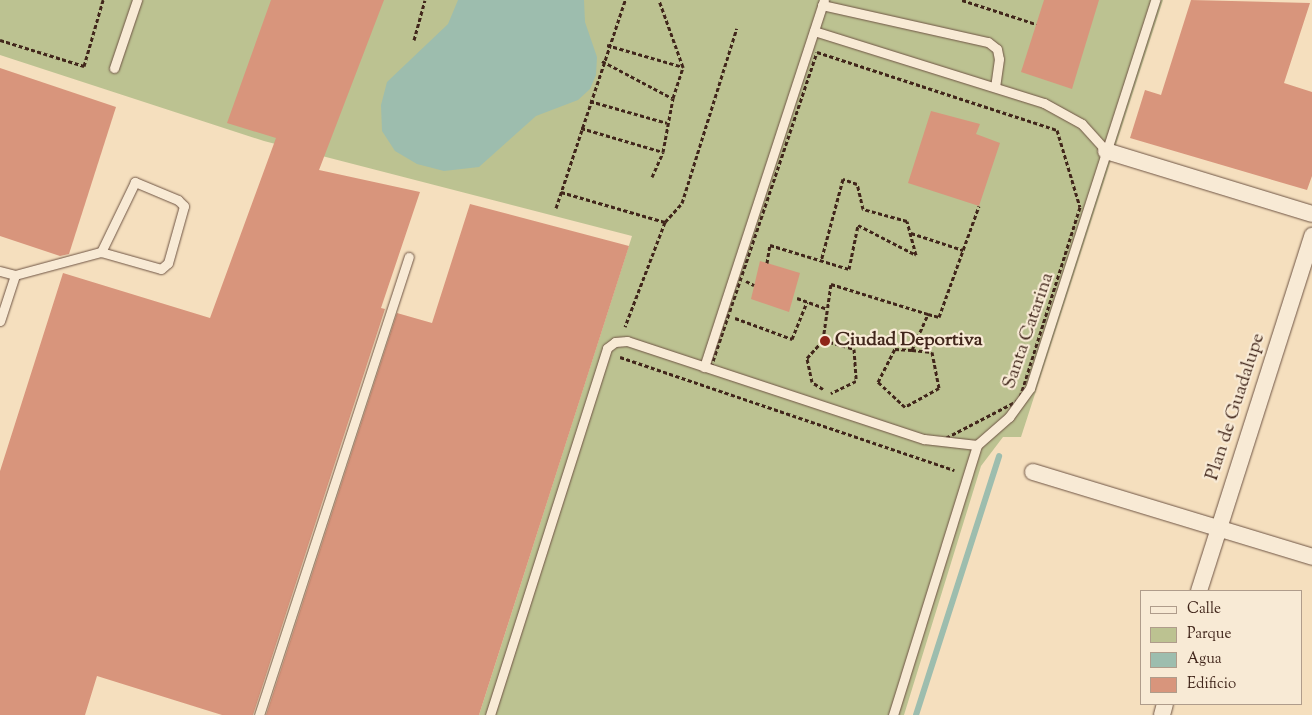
<!DOCTYPE html>
<html>
<head>
<meta charset="utf-8">
<style>
	body { margin:0 }
	#map { position:relative; width:1312px; height:715px; overflow:hidden; background:#f5dfbe; font-family:"Sorts Mill Goudy",serif }
	div>[style] { position:absolute }
	[style*='--x'] { left:calc(var(--x)*1px); top:calc(var(--y)*1px); width:calc(var(--w)*1px); rotate:calc(var(--a)*1deg) }
	.green>* { inset:0; background:#bcc291 }
	.water>* { inset:0; background:#9dbdae }
	.stream>* { height:6px; margin:-3px; padding:0 3px; transform-origin:3px; border-radius:3px; background:#9dbdae }
	.building>* { inset:0; background:#d8957c }
	.path>* { height:3px; margin-top:-1.5px; transform-origin:0; background:repeating-linear-gradient(90deg,#41261b 0 4px,transparent 0 6.5px) }
	.roads { filter:drop-shadow(0 0 1px #6e5444) drop-shadow(0 0 1px #6e5444) }
	.lane>* { height:9px; margin:-4.5px; padding:0 4.5px; transform-origin:4.5px; border-radius:4.5px; background:#f8ead5 }
	.street>* { height:16px; margin:-8px; padding:0 8px; transform-origin:8px; border-radius:8px; background:#f8ead5 }
	.dots>* { width:14px; height:14px; translate:-50% -50%; box-sizing:border-box; border:2px solid #f8ead5; border-radius:50% }
	span { translate:-50% -50%; white-space:nowrap; text-align:center; line-height:1.15; -webkit-text-stroke:4.5px #f8ead5; paint-order:stroke }
	.street-label { font-size:19px; color:#41261b }
	.poi-label { font-size:19px; color:#41261b; font-weight:700 }
	.left { translate:0 -50%; text-align:left }
	.legend { position:absolute; left:1140px; top:590px; width:162px; height:115px; box-sizing:border-box; background:#f8ead5; border:1px solid #af9c8b; margin:0; padding:6px 9px; list-style:none; font-size:15px; color:#41261b }
	.legend li { display:flex; align-items:center; gap:10px; height:25px }
	.legend b { width:25px; border:1px solid #af9c8b }
</style>
</head>
<body>
<div id="map">
	<div class="green">
		<i style="clip-path:polygon(0 0,1163px 0,1021px 437px,1003px 437px,981px 466px,904px 715px,479px 715px,632px 236px,264px 141px,0 55px)"></i>
	</div>
	<div class="water">
		<i style="clip-path:polygon(458px 0,584px 0,585px 22px,597px 57px,596px 75px,590px 89px,578px 100px,536px 116px,479px 167px,444px 171px,417px 164px,395px 151px,382px 131px,381px 105px,387px 82px,448px 24px)"></i>
	</div>
	<div class="stream">
		<i style="--x:916;--y:715;--w:272;--a:-72.2"></i>
	</div>
	<div class="building">
		<i style="clip-path:polygon(271px 0,384px 0,319px 170px,420px 192px,381px 308px,385px 309px,253px 715px,222px 715px,97px 676px,85px 715px,0 715px,0 471px,63px 273px,210px 318px,276px 138px,227px 123px)"></i>
		<i style="clip-path:polygon(1044px 0,1099px 0,1072px 89px,1021px 72px)"></i>
		<i style="clip-path:polygon(1191px 0,1310px 3px,1284px 83px,1312px 92px,1312px 176px,1307px 190px,1130px 138px,1145px 90px,1161px 95px)"></i>
		<i style="clip-path:polygon(0 68px,116px 107px,69px 254px,60px 256px,0 236px)"></i>
		<i style="clip-path:polygon(931px 111px,980px 124px,976px 134px,1000px 143px,979px 206px,908px 183px)"></i>
		<i style="clip-path:polygon(470px 204px,629px 246px,479px 715px,266px 715px,397px 313px,432px 323px)"></i>
		<i style="clip-path:polygon(760px 261px,800px 273px,789px 312px,751px 299px)"></i>
	</div>
	<div class="path">
		<i style="--x:962;--y:0;--w:78;--a:18"></i>
		<i style="--x:0;--y:40;--w:88;--a:17.2"></i>
		<i style="--x:84;--y:66;--w:69;--a:-73.9"></i>
		<i style="--x:414;--y:40;--w:41;--a:-74.6"></i>
		<i style="--x:607;--y:45;--w:79;--a:16.1"></i>
		<i style="--x:817;--y:52;--w:252;--a:18"></i>
		<i style="--x:1057;--y:130;--w:80;--a:73.4"></i>
		<i style="--x:1080;--y:207;--w:202;--a:107.5"></i>
		<i style="--x:1019;--y:400;--w:91;--a:152.6"></i>
		<i style="--x:938;--y:442;--w:239;--a:-161.7"></i>
		<i style="--x:711;--y:367;--w:332;--a:-71.4"></i>
		<i style="--x:602;--y:61;--w:79;--a:27.9"></i>
		<i style="--x:590;--y:101;--w:80;--a:15.9"></i>
		<i style="--x:581;--y:128;--w:85;--a:16.3"></i>
		<i style="--x:652;--y:177;--w:27;--a:-66"></i>
		<i style="--x:663;--y:152;--w:55;--a:-79.5"></i>
		<i style="--x:673;--y:98;--w:33;--a:-72"></i>
		<i style="--x:683;--y:67;--w:71;--a:-109.7"></i>
		<i style="--x:561;--y:192;--w:108;--a:16.1"></i>
		<i style="--x:665;--y:222;--w:112;--a:110.9"></i>
		<i style="--x:556;--y:208;--w:219;--a:-71.6"></i>
		<i style="--x:665;--y:222;--w:25;--a:-48"></i>
		<i style="--x:682;--y:203;--w:183;--a:-72.6"></i>
		<i style="--x:911;--y:233;--w:55;--a:18.1"></i>
		<i style="--x:767;--y:263;--w:18;--a:-81"></i>
		<i style="--x:770;--y:245;--w:83;--a:16.9"></i>
		<i style="--x:849;--y:269;--w:45;--a:-78.4"></i>
		<i style="--x:858;--y:225;--w:65;--a:27.3"></i>
		<i style="--x:916;--y:255;--w:35;--a:-105"></i>
		<i style="--x:907;--y:221;--w:46;--a:-164.7"></i>
		<i style="--x:863;--y:209;--w:26;--a:-103"></i>
		<i style="--x:857;--y:184;--w:15;--a:-160"></i>
		<i style="--x:843;--y:179;--w:85;--a:105"></i>
		<i style="--x:746;--y:281;--w:9;--a:27"></i>
		<i style="--x:797;--y:298;--w:32;--a:20"></i>
		<i style="--x:735;--y:318;--w:61;--a:20.2"></i>
		<i style="--x:792;--y:339;--w:40;--a:-68"></i>
		<i style="--x:823;--y:340;--w:32;--a:16"></i>
		<i style="--x:854;--y:349;--w:32;--a:86"></i>
		<i style="--x:856;--y:381;--w:28;--a:154"></i>
		<i style="--x:912;--y:350;--w:20;--a:6"></i>
		<i style="--x:932;--y:352;--w:37;--a:79"></i>
		<i style="--x:939;--y:388;--w:39;--a:151"></i>
		<i style="--x:905;--y:407;--w:37;--a:-137"></i>
		<i style="--x:878;--y:382;--w:37;--a:-63"></i>
		<i style="--x:895;--y:349;--w:17;--a:3"></i>
		<i style="--x:912;--y:350;--w:39;--a:-66"></i>
		<i style="--x:928;--y:314;--w:11;--a:15"></i>
		<i style="--x:939;--y:317;--w:118;--a:-70.2"></i>
		<i style="--x:620;--y:357;--w:353;--a:18.7"></i>
		<i style="--x:823;--y:389;--w:13;--a:-148"></i>
		<i style="--x:812;--y:382;--w:25;--a:-102"></i>
		<i style="--x:807;--y:358;--w:24;--a:-48"></i>
		<i style="--x:823;--y:340;--w:57;--a:-81.9"></i>
		<i style="--x:831;--y:284;--w:102;--a:17.2"></i>
	</div>
	<div class="roads">
		<div class="lane">
			<i style="--x:822;--y:5;--w:170;--a:12.6"></i>
			<i style="--x:988;--y:42;--w:11;--a:38"></i>
			<i style="--x:997;--y:49;--w:10;--a:79"></i>
			<i style="--x:999;--y:59;--w:27;--a:98"></i>
			<i style="--x:814;--y:31;--w:241;--a:17.4"></i>
			<i style="--x:1044;--y:103;--w:43;--a:28.9"></i>
			<i style="--x:1082;--y:124;--w:36;--a:48"></i>
			<i style="--x:114;--y:68;--w:72;--a:-71.3"></i>
			<i style="--x:0;--y:271;--w:16;--a:15"></i>
			<i style="--x:15;--y:275;--w:89;--a:-15"></i>
			<i style="--x:101;--y:252;--w:62;--a:15.8"></i>
			<i style="--x:161;--y:269;--w:9;--a:-41"></i>
			<i style="--x:168;--y:263;--w:59;--a:-74.3"></i>
			<i style="--x:184;--y:206;--w:8;--a:-135"></i>
			<i style="--x:178;--y:200;--w:47;--a:-157.3"></i>
			<i style="--x:135;--y:182;--w:78;--a:115.9"></i>
			<i style="--x:0;--y:321;--w:48;--a:-71.9"></i>
			<i style="--x:704;--y:367;--w:386;--a:-71.9"></i>
			<i style="--x:259;--y:715;--w:482;--a:-71.9"></i>
			<i style="--x:490;--y:715;--w:385;--a:-72.3"></i>
			<i style="--x:607;--y:348;--w:10;--a:-37"></i>
			<i style="--x:615;--y:342;--w:12;--a:-5"></i>
			<i style="--x:627;--y:341;--w:313;--a:18.3"></i>
			<i style="--x:924;--y:439;--w:53;--a:6.5"></i>
			<i style="--x:893;--y:715;--w:283;--a:-72.7"></i>
			<i style="--x:977;--y:445;--w:43;--a:-41.2"></i>
			<i style="--x:1009;--y:417;--w:36;--a:-54"></i>
			<i style="--x:1030;--y:388;--w:408;--a:-72.1"></i>
		</div>
		<div class="street">
			<i style="--x:1106;--y:151;--w:215;--a:17"></i>
			<i style="--x:1033;--y:472;--w:292;--a:16.9"></i>
			<i style="--x:1199;--y:591;--w:373;--a:-72.3"></i>
			<i style="--x:1162;--y:715;--w:11;--a:-75"></i>
		</div>
	</div>
	<div class="dots">
		<i style="left:825px;top:341px;background:#8f2418"></i>
	</div>
	<div class="street-label">
		<span style="left:1029px;top:331px;rotate:-71deg">Santa Catarina</span>
		<span style="left:1236px;top:407px;rotate:-72deg">Plan de Guadalupe</span>
	</div>
	<div class="poi-label">
		<span class="left" style="left:835px;top:341px">Ciudad Deportiva</span>
	</div>
	<ul class="legend">
	<li><b style="height:6px;background:#f8ead5"></b>Calle</li>
	<li><b style="height:14px;background:#bcc291"></b>Parque</li>
	<li><b style="height:14px;background:#9dbdae"></b>Agua</li>
	<li><b style="height:14px;background:#d8957c"></b>Edificio</li>
	</ul>
</div>
</body>
</html>
